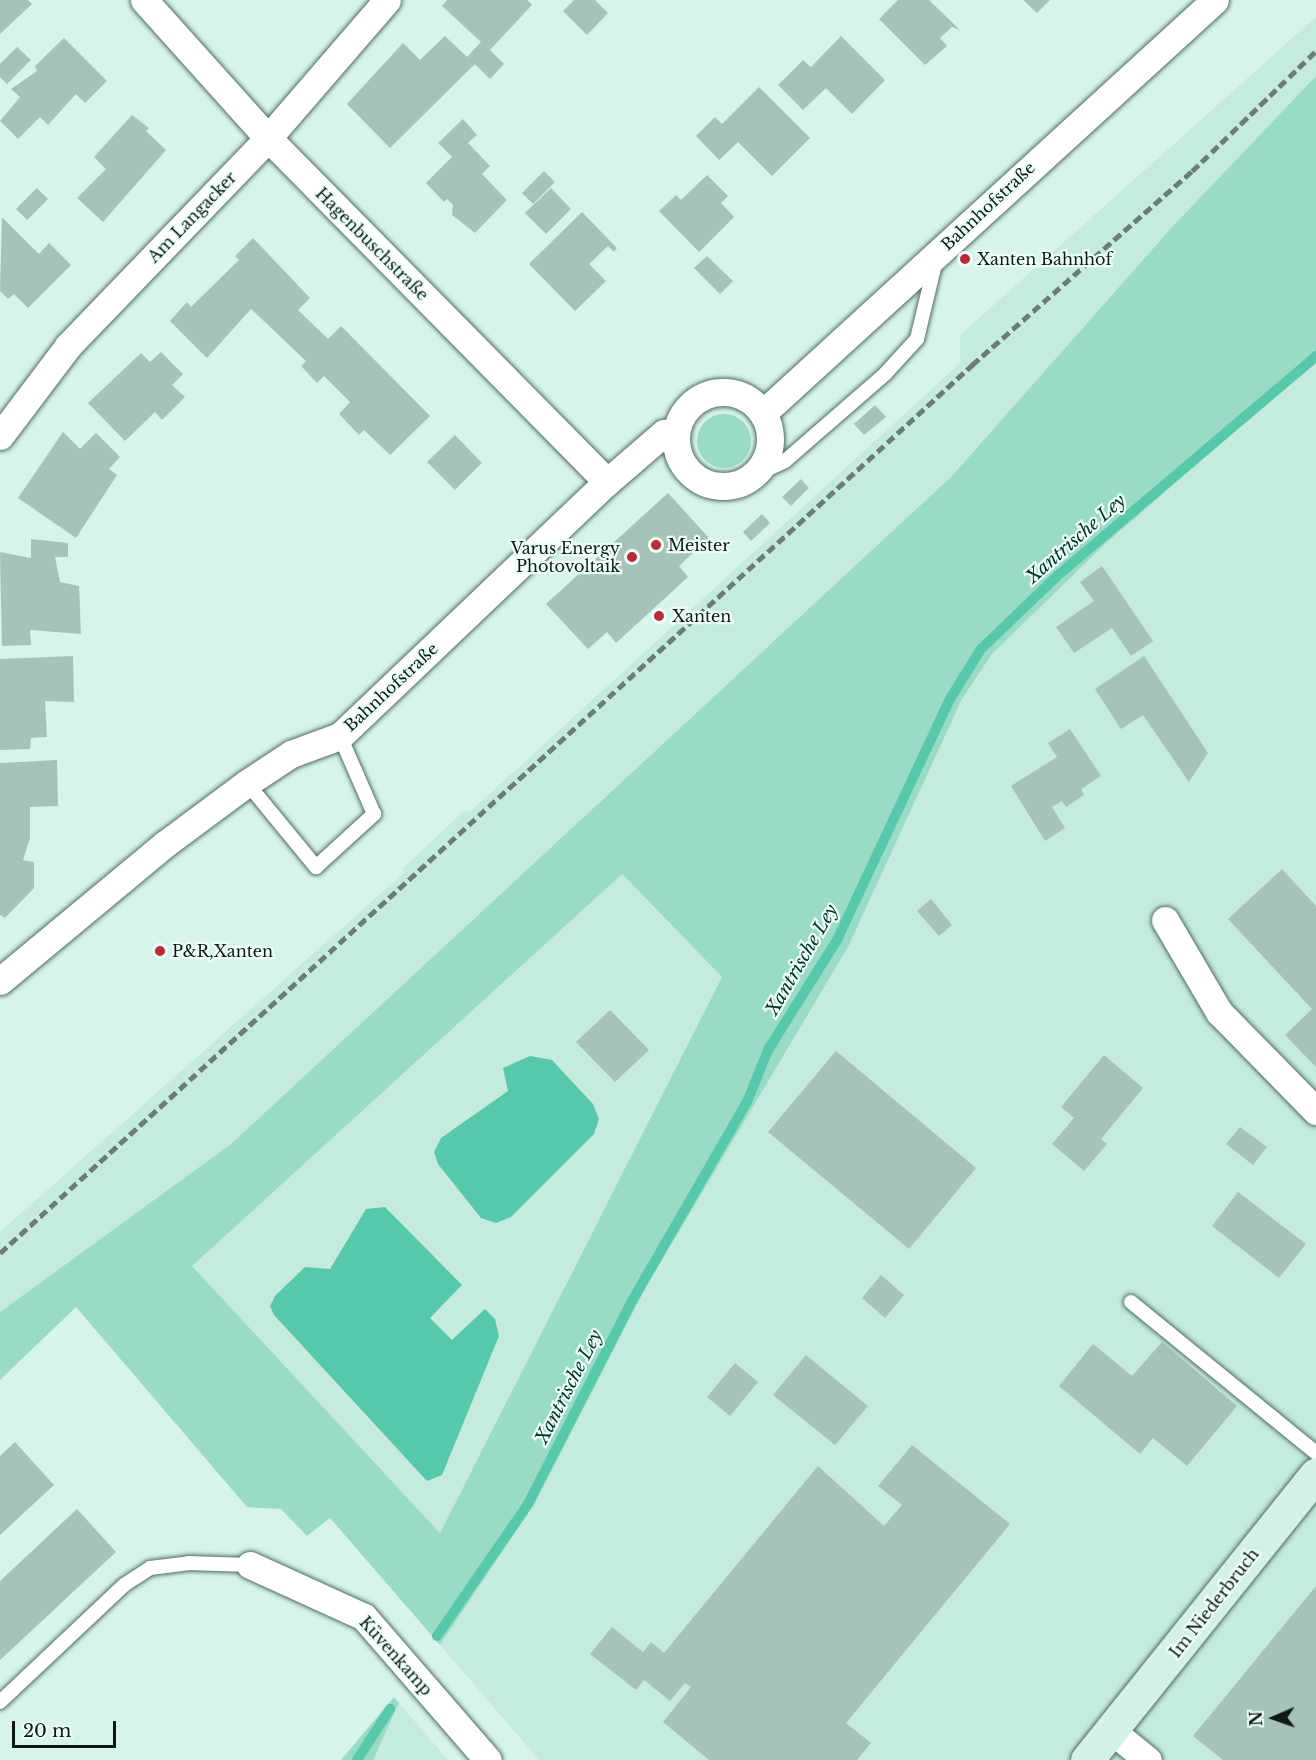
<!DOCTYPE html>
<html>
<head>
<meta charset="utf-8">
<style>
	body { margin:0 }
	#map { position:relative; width:1316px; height:1760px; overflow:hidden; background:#d6f4ea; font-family:"Libre Baskerville",serif }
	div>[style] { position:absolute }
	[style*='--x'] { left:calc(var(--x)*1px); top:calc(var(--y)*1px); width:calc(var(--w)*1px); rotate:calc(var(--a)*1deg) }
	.built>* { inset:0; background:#c4ebde }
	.green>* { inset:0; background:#99dbc6 }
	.round { border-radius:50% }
	.water>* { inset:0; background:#58c8aa }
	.stream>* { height:10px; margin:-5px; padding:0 5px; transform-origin:5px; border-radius:5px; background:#58c8aa }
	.building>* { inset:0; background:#a6c3b9 }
	.roads { filter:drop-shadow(0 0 2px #526c63) drop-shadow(0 0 2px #526c63) }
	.lane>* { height:14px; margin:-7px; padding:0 7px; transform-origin:7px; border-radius:7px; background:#fff }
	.street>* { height:27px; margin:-13.5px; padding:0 13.5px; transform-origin:13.5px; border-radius:13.5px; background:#fff }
	.street>.ring { margin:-13.5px; padding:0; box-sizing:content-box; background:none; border:27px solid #fff; border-radius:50% }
	.secondary>* { height:33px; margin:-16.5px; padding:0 16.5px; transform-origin:16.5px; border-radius:16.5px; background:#d4f1e9 }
	.rail>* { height:4.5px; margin-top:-2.25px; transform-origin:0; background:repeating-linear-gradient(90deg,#6a7e77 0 9px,transparent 0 13.5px) }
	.dots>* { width:16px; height:16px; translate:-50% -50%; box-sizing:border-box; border:3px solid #edfef8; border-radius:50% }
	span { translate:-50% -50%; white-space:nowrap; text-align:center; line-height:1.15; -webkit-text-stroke:4.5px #edfef8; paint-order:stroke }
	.street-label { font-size:16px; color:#0e1915 }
	.poi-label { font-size:16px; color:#0e1915 }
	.left { translate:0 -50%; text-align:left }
	.right { translate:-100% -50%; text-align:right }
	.water-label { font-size:18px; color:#003328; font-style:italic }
	.north { position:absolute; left:1244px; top:1688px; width:60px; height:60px; -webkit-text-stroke:4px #edfef8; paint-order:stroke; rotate:268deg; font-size:16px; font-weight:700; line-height:24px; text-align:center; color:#0e1915 }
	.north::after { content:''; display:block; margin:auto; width:21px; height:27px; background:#0e1915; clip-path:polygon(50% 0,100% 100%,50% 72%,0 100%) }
	.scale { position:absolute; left:12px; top:1721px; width:104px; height:27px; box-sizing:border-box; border:3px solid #0e1915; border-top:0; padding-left:8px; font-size:18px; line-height:21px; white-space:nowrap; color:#0e1915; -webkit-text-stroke:4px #edfef8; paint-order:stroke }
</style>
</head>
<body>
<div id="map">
	<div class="built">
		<i style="clip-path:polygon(1316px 17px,1316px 76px,1173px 226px,952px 476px,231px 1144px,0 1312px,0 1232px,405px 872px,402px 869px,465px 810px,471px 811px,960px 363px,960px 335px)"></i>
		<i style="clip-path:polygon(1316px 361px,1316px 1760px,539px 1760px,440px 1645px,535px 1503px,646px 1287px,848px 947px,962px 699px,992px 654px,1103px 546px)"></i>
		<i style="clip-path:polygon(621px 874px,722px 977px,440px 1533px,191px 1266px)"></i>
		<i style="clip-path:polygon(399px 1703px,448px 1760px,373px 1760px)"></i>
	</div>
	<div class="green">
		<i style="clip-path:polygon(evenodd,1316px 76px,1316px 361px,1103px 546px,992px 654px,962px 699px,848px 947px,646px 1287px,535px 1503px,440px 1645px,330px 1518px,307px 1536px,281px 1509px,247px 1507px,76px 1307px,0 1380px,0 1312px,231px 1144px,952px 476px,1173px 226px,1316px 76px,622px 874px,722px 977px,440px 1533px,192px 1266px,622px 874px)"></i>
		<i class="round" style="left:697px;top:414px;width:54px;height:54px"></i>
		<i style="clip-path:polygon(394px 1697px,399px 1703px,373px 1760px,341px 1760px)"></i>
	</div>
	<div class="water">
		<i style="clip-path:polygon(530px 1056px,552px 1060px,593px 1104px,599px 1119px,594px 1134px,511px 1217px,496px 1223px,481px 1218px,438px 1164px,434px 1152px,441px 1138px,508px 1091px,503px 1068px)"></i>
		<i style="clip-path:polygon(385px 1207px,462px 1285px,430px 1318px,452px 1340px,485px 1309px,495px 1319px,499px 1336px,442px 1475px,427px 1481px,274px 1315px,270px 1306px,275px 1296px,305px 1267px,330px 1269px,366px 1209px)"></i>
	</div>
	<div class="stream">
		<i style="--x:437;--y:1636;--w:160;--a:-55.4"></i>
		<i style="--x:528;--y:1504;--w:228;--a:-62.9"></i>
		<i style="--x:632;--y:1301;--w:230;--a:-60"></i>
		<i style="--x:747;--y:1102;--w:56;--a:-68"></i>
		<i style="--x:768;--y:1050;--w:130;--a:-57.9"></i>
		<i style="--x:837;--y:940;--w:266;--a:-64.9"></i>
		<i style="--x:950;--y:699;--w:59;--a:-58.2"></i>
		<i style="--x:981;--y:649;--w:105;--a:-43.8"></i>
		<i style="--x:1057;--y:576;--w:340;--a:-40.3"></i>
		<i style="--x:357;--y:1760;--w:61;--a:-57.1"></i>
	</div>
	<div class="building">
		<i style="clip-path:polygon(0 0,28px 0,32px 4px,0 34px)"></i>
		<i style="clip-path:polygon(447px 0,527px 0,532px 5px,490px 50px,504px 64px,490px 79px,475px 64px,390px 148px,347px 104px,403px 43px,420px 60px,445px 36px,467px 57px,481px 42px,442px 6px)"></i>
		<i style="clip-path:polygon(574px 0,595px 0,608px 13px,587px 35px,563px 11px)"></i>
		<i style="clip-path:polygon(898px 0,929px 0,960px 30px,952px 27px,940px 38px,947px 46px,925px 65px,879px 19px)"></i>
		<i style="clip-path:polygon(1023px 0,1050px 0,1037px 13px)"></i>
		<i style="clip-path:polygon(841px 36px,885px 80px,852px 114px,826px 88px,803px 110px,778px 85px,803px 60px,811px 67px)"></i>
		<i style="clip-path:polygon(64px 38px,107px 81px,85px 103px,76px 94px,48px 125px,40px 117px,18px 139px,0 121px,20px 97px,11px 89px,37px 71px,35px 66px)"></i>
		<i style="clip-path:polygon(17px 47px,31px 60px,7px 84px,0 77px,0 64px)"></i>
		<i style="clip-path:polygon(759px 87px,810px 138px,772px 176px,738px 142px,719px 160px,696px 136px,715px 117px,722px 124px)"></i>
		<i style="clip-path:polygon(132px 115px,149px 128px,146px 131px,166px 150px,103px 222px,77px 198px,106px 169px,94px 157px)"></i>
		<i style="clip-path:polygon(463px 119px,477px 135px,468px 143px,490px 166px,482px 174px,507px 200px,475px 233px,452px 215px,453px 205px,447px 199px,444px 202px,426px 183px,452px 157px,438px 143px)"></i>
		<i style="clip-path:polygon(544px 171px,555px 182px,533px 204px,522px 193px)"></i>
		<i style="clip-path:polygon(707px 175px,728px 196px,721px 203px,734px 217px,699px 252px,659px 211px,676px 195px,681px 200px)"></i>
		<i style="clip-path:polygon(37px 188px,48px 199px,27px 220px,16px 209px)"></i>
		<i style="clip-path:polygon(551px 188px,571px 209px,546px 234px,525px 213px)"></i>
		<i style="clip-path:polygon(582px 212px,617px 248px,614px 252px,608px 246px,589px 264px,606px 281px,575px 311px,529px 264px)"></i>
		<i style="clip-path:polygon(2px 217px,39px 254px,49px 243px,71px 265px,28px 308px,14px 294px,8px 299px,0 291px)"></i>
		<i style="clip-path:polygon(253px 238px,310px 298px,298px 310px,328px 339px,341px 326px,430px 416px,390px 455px,364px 430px,359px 435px,339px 414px,350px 402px,324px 376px,317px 383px,301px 366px,306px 361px,251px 309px,207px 358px,170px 321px,187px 302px,191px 307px,239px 260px,235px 256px)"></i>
		<i style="clip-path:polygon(707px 256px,733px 281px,720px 294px,694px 268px)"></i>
		<i style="clip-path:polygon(161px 352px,183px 374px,172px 385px,185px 397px,162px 420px,155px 412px,125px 441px,88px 403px,141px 353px,150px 362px)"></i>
		<i style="clip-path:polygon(875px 405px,886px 417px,864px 435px,854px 424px)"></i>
		<i style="clip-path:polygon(63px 432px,80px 449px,96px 433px,120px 457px,109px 469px,117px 475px,76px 538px,18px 498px)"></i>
		<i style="clip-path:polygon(455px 435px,482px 463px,455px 490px,427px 462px)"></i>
		<i style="clip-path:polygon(801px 479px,809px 488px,791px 506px,782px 497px)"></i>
		<i style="clip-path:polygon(668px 493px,709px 538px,679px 566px,688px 577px,616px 643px,607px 632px,588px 649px,546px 604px)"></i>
		<i style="clip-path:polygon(762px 514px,770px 523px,751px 541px,743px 532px)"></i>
		<i style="clip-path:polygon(31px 539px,68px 543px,68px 557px,55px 557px,60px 582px,79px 586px,81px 634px,30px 630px,31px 645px,2px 646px,0 552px,31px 558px)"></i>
		<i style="clip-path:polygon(1102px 566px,1153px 641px,1131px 656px,1112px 628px,1074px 653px,1056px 627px,1094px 601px,1080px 582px)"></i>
		<i style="clip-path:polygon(73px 656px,74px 702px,45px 701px,47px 737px,31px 738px,30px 749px,0 750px,0 659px)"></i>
		<i style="clip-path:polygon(1144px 656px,1208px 753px,1189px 782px,1143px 715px,1121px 729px,1095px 689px)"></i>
		<i style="clip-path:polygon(1070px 729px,1101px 776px,1081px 789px,1084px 795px,1066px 807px,1062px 801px,1052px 807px,1065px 828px,1045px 841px,1011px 786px,1057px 757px,1048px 743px)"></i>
		<i style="clip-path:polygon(57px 760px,58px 806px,30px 807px,30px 838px,23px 860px,34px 862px,34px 888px,5px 918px,0 915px,0 763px)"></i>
		<i style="clip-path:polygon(1282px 869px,1316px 906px,1316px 1067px,1285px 1035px,1312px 1009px,1228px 919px)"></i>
		<i style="clip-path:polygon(931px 899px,952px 925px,939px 936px,917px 911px)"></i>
		<i style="clip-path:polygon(610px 1010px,649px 1050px,615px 1082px,576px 1042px)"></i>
		<i style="clip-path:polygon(836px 1051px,976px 1168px,909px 1249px,768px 1132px)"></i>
		<i style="clip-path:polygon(1104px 1055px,1143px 1088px,1101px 1139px,1107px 1144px,1084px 1171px,1052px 1144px,1074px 1118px,1061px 1107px)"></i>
		<i style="clip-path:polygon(1240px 1127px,1267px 1147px,1253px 1165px,1226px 1144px)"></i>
		<i style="clip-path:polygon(1238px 1192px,1306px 1244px,1279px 1278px,1212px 1226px)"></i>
		<i style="clip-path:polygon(881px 1275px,904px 1295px,885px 1318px,862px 1298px)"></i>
		<i style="clip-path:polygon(1162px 1342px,1237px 1406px,1187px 1466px,1153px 1438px,1140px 1454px,1059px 1386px,1093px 1344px,1132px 1376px)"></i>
		<i style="clip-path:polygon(806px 1355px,868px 1406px,835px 1445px,773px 1395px)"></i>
		<i style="clip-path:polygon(735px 1363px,758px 1382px,730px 1416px,707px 1397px)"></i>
		<i style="clip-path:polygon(15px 1442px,54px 1485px,0 1535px,0 1456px)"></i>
		<i style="clip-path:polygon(912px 1445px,1010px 1524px,846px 1723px,871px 1743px,857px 1760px,709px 1760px,663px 1722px,691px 1687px,685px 1683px,670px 1701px,644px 1680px,636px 1690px,590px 1654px,612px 1627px,643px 1652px,651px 1642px,664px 1653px,818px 1466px,884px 1526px,902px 1505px,878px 1486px)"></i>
		<i style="clip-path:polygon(77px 1509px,116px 1552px,0 1660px,0 1581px)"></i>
		<i style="clip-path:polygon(1316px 1586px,1316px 1760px,1223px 1760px,1193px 1736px)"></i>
	</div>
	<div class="roads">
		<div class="lane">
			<i style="--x:752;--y:476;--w:36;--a:-24"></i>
			<i style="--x:785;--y:461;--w:133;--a:-41"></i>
			<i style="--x:885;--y:374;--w:47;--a:-47.6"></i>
			<i style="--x:917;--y:339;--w:81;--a:-76.5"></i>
			<i style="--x:247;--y:783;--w:109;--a:50.6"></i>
			<i style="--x:316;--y:867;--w:79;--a:-42.4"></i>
			<i style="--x:374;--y:814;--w:85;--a:-113.6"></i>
			<i style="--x:1131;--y:1302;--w:239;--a:39.2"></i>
			<i style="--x:0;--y:1702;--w:170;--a:-43.3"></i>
			<i style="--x:124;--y:1585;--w:31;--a:-33"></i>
			<i style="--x:150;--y:1568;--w:38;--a:-7"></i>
			<i style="--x:188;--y:1563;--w:62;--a:1.8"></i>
		</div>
		<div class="street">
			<i style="--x:144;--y:0;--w:186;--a:48.1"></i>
			<i style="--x:268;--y:138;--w:483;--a:45.4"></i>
			<i class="ring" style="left:676px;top:392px;width:67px;height:67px"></i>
			<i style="--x:763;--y:413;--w:612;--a:-42.42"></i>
			<i style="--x:0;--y:436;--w:113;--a:-52.9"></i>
			<i style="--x:68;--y:346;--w:289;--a:-46.1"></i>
			<i style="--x:268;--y:138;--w:182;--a:-49.2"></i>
			<i style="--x:1165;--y:920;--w:107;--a:59.6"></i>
			<i style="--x:1219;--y:1012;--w:139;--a:45.6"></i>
			<i style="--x:0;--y:981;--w:214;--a:-39.7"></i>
			<i style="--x:165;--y:844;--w:102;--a:-36.6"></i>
			<i style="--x:247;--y:783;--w:53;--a:-33.4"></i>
			<i style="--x:291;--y:754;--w:52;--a:-20.2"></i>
			<i style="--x:340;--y:736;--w:369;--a:-43.6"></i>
			<i style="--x:607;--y:482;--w:75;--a:-40.7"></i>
			<i style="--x:664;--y:433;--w:12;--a:-9"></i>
			<i style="--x:250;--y:1565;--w:125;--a:24.5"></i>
			<i style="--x:364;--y:1617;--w:189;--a:49.1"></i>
			<i style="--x:1112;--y:1731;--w:46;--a:38.9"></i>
		</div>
		<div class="secondary">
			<i style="--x:1087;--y:1760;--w:366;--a:-51.3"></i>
		</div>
	</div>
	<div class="rail">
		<i style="--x:0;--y:1253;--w:1317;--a:-42.41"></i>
		<i style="--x:972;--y:365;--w:293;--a:-41.4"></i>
		<i style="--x:1192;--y:171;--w:173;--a:-44.1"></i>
	</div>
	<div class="dots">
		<i style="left:965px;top:259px;background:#bb2b35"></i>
		<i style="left:656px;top:545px;background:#bb2b35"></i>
		<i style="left:632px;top:557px;background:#bb2b35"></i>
		<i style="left:659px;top:616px;background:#bb2b35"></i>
		<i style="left:160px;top:951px;background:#bb2b35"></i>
	</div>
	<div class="street-label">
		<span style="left:988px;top:206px;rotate:-43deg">Bahnhofstraße</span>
		<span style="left:192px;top:217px;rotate:-46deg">Am Langacker</span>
		<span style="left:372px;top:244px;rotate:45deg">Hagenbuschstraße</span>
		<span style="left:391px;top:687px;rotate:-43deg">Bahnhofstraße</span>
		<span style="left:1214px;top:1603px;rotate:-52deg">Im Niederbruch</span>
		<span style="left:396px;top:1656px;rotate:48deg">Küvenkamp</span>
	</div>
	<div class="poi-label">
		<span class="left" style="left:977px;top:259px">Xanten Bahnhof</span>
		<span class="left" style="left:668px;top:545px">Meister</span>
		<span class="right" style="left:620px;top:557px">Varus Energy<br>Photovoltaik</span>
		<span class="left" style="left:672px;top:616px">Xanten</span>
		<span class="left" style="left:172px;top:951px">P&amp;R,Xanten</span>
	</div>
	<div class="water-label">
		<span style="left:1076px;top:539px;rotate:-41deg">Xantrische Ley</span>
		<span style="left:802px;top:960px;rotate:-60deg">Xantrische Ley</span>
		<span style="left:569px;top:1387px;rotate:-63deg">Xantrische Ley</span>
	</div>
	<div class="north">N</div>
	<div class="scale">20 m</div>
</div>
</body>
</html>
